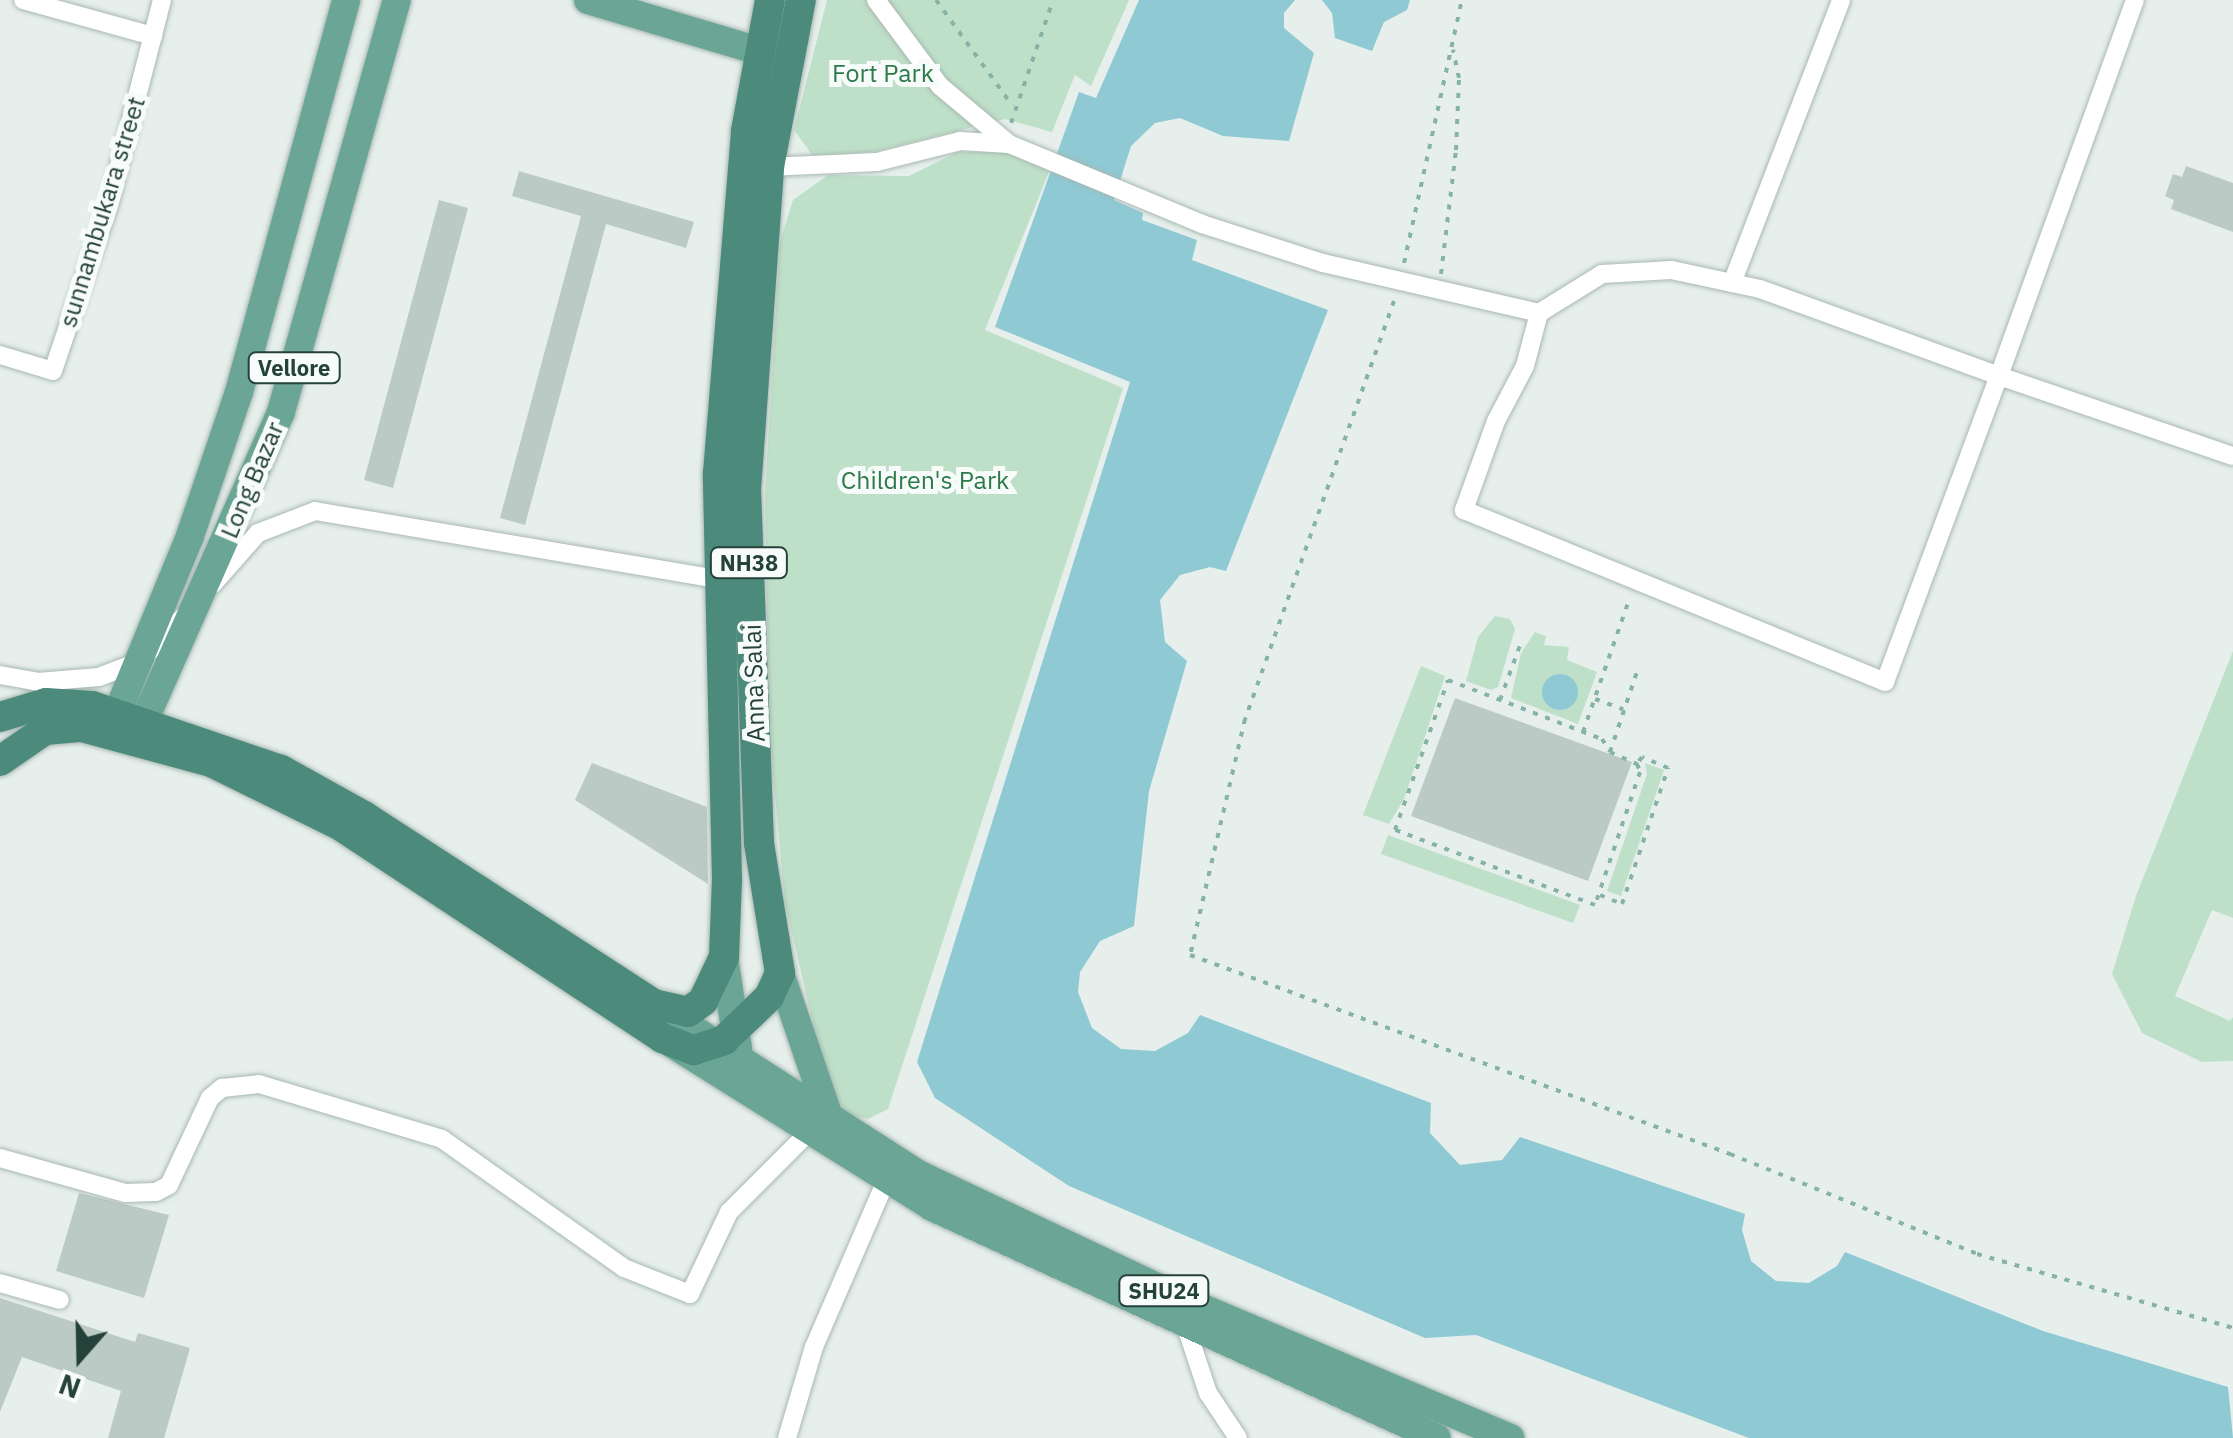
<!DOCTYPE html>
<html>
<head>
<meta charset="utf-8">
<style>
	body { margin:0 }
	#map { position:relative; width:2233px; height:1438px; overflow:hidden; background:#e6efeb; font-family:"IBM Plex Sans",sans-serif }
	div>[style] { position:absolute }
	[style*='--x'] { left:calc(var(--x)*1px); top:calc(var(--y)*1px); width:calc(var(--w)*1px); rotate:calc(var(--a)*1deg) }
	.green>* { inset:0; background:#bfe0c8 }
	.water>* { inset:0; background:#8ec9d4 }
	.round { border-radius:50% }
	.building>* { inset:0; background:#bbcac4 }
	.path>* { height:4px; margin-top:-2px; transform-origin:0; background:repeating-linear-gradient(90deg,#86b3a5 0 5px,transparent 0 13px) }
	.roads { filter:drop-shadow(0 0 2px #a8b8b2) drop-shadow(0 0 2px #a8b8b2) }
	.minor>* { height:18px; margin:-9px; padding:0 9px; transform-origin:9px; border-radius:9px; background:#fff }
	.primary>* { height:28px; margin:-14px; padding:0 14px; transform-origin:14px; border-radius:14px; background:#6aa596 }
	.trunk>* { height:30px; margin:-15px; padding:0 15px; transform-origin:15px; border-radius:15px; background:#4c8a7c }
	span { translate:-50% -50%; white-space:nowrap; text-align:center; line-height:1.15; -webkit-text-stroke:10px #f7fbf9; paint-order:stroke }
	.shield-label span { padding:2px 8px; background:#f7fbf9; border:2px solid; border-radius:8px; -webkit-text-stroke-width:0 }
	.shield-label { font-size:22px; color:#24423a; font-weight:700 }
	.park-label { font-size:25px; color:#2d7a4b }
	.street-label { font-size:25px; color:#24423a }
	.north { position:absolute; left:30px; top:1308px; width:100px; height:100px; -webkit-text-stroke:8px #f7fbf9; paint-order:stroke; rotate:200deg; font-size:28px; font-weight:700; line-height:40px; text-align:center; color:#24423a }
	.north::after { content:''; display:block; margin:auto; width:35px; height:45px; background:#24423a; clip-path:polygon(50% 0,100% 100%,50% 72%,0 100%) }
</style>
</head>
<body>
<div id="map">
	<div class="green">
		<i style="clip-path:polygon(827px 0,1129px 0,1091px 86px,1075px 75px,1052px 132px,1005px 119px,873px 152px,813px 156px,794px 130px)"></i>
		<i style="clip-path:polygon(1006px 151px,1051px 167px,985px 330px,1123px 388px,888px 1109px,868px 1119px,851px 1116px,831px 1100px,785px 903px,769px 731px,765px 493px,780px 242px,793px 200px,828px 175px,909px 176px,957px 152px)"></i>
		<i style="clip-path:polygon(1495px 616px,1510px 619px,1515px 629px,1498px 687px,1491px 690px,1466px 681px,1478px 637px)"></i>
		<i style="clip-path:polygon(1535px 632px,1546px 636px,1544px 645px,1569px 647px,1567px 660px,1597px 672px,1578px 724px,1511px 698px,1521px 653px)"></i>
		<i style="clip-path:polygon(2233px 651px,2233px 918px,2212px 910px,2175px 996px,2230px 1021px,2233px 1017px,2233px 1061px,2202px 1062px,2142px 1033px,2112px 974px,2136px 896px)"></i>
		<i style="clip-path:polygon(1421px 666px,1445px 676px,1404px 799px,1389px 824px,1363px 815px)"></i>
		<i style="clip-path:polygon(1645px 763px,1664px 770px,1621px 896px,1607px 891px,1647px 774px)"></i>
		<i style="clip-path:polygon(1388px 835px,1580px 905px,1573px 923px,1381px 854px)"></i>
	</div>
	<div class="water">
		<i style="clip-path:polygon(1139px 0,1295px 0,1284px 13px,1284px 28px,1314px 53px,1289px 141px,1223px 136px,1180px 118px,1155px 123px,1131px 146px,1114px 200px,1143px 213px,1142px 220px,1197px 240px,1192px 260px,1328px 310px,1226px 571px,1210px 567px,1180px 575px,1160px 600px,1165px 642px,1187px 661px,1149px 791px,1134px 926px,1100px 941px,1080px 972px,1078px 992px,1092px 1028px,1121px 1049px,1155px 1051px,1188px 1033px,1200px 1015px,1431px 1103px,1430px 1133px,1460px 1165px,1502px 1160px,1520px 1137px,1745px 1214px,1742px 1230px,1751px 1261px,1776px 1281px,1809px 1283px,1837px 1266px,1845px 1252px,2043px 1331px,2228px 1387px,2233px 1438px,1749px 1438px,1476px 1335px,1425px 1338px,1069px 1186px,935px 1098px,917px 1062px,1130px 382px,995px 327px,1079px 92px,1096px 98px)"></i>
		<i style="clip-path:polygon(1322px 0,1410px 0,1407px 10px,1384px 22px,1372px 51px,1335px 38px,1332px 13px)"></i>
		<i class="round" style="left:1542px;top:674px;width:36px;height:36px"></i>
	</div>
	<div class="building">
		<i style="clip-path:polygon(2186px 166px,2233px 183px,2233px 232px,2171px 209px,2174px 200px,2165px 196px,2173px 174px,2182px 177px)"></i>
		<i style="clip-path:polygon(519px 171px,694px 222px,686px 248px,606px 224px,525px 525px,500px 518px,581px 216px,512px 196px)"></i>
		<i style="clip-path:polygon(439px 200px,468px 208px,393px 488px,364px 480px)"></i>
		<i style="clip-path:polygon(1455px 698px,1632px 762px,1588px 881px,1411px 816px)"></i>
		<i style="clip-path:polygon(592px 763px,707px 807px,708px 884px,575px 800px)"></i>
		<i style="clip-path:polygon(79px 1193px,169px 1215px,144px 1298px,56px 1271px)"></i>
		<i style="clip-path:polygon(0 1298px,135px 1342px,138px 1333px,190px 1348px,164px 1438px,108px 1438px,121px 1391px,22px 1357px,0 1412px)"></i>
	</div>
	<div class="path">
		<i style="--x:936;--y:0;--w:130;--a:54.1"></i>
		<i style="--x:1011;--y:123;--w:130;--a:-71.1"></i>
		<i style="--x:1404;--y:263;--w:269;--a:-77.6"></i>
		<i style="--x:1441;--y:274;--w:125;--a:-83.1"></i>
		<i style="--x:1456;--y:150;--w:72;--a:-87.6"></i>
		<i style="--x:1459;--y:78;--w:29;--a:-102"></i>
		<i style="--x:1394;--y:301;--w:444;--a:109.6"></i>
		<i style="--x:1245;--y:719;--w:242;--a:103.1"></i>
		<i style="--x:1190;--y:955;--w:576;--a:20.23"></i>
		<i style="--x:1730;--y:1154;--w:266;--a:22"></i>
		<i style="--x:1977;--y:1254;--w:266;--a:16.1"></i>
		<i style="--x:1448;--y:680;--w:165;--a:21"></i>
		<i style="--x:1602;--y:739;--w:15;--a:58"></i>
		<i style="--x:1610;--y:752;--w:30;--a:24"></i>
		<i style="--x:1637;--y:764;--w:9;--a:69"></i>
		<i style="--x:1640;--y:772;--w:140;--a:108.7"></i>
		<i style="--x:1595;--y:905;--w:214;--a:-159.4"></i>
		<i style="--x:1395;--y:830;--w:159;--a:-70.5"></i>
		<i style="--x:1595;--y:699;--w:30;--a:20"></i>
		<i style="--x:1500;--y:700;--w:64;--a:-69.9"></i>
		<i style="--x:1583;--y:732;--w:140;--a:-70.8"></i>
		<i style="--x:1610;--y:752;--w:84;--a:-71.4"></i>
		<i style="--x:1600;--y:895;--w:24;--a:22"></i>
		<i style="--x:1622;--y:904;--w:144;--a:-71.3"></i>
		<i style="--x:1668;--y:768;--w:28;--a:-157"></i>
		<i style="--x:1642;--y:757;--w:9;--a:126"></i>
	</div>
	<div class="roads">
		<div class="minor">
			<i style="--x:23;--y:0;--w:135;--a:15.5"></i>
			<i style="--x:876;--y:0;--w:107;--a:53.3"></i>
			<i style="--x:940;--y:86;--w:90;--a:40"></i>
			<i style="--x:1009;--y:144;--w:209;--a:22.5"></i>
			<i style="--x:1202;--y:224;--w:127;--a:17.9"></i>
			<i style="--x:1323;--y:263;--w:222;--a:13"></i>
			<i style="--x:1539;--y:313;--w:55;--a:104.8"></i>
			<i style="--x:1525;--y:366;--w:62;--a:117.8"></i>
			<i style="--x:1496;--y:421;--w:95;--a:109.8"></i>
			<i style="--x:1464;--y:510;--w:455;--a:22.2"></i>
			<i style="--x:1885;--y:682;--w:327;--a:-69.6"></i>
			<i style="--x:1999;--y:376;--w:254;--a:-160"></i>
			<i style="--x:1760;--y:289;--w:91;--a:-167.9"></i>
			<i style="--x:1671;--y:270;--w:69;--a:176.7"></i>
			<i style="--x:1602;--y:274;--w:74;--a:148.2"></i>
			<i style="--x:2135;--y:0;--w:400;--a:109.9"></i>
			<i style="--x:1999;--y:376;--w:247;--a:18.9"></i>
			<i style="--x:769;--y:167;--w:108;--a:-2.7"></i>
			<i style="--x:877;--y:162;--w:86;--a:-14.2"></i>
			<i style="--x:960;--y:141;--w:49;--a:3.5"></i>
			<i style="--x:1732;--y:283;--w:303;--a:-68.9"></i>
			<i style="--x:0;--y:355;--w:55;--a:16.8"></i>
			<i style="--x:53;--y:371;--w:175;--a:-71.4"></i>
			<i style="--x:109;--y:205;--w:212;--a:-75.5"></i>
			<i style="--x:213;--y:584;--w:68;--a:-48.6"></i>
			<i style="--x:258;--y:533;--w:61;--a:-21.1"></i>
			<i style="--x:315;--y:511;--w:413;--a:9.6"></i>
			<i style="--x:0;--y:675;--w:39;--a:10"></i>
			<i style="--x:38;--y:682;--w:61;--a:-4.7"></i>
			<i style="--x:99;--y:677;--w:44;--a:-21.3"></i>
			<i style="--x:140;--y:661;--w:66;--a:-45.6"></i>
			<i style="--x:0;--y:1158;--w:130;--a:15.6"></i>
			<i style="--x:125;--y:1193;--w:31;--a:-2"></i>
			<i style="--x:156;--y:1192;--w:15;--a:-28"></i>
			<i style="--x:169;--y:1185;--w:96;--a:-64.8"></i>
			<i style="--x:210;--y:1098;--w:16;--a:-40"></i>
			<i style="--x:222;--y:1088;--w:37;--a:-6"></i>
			<i style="--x:259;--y:1084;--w:191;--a:16.7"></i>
			<i style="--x:442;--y:1139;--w:223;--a:35.3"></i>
			<i style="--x:624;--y:1268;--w:71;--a:21.5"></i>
			<i style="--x:690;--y:1294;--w:91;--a:-64.6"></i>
			<i style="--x:729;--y:1212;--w:113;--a:-45"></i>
			<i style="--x:0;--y:1283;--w:62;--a:15.8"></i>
			<i style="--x:1186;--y:1327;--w:70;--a:71.6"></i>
			<i style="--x:1208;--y:1393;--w:54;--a:56.3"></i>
			<i style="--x:787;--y:1438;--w:95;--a:-73.5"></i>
			<i style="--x:814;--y:1347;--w:181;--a:-66.6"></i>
		</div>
		<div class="primary">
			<i style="--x:588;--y:0;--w:178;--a:16.6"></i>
			<i style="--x:118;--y:711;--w:189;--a:-67.6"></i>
			<i style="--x:190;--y:536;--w:152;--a:-71.2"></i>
			<i style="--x:239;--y:392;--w:406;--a:-74.7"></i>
			<i style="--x:145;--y:719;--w:336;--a:-66.1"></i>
			<i style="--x:281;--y:412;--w:428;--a:-74.3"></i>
			<i style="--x:724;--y:957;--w:93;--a:81.3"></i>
			<i style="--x:780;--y:973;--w:152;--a:71.2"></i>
			<i style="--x:662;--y:1009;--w:307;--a:32.8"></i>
			<i style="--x:920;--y:1175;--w:294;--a:25.3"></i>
			<i style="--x:1186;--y:1301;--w:352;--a:22.9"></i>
			<i style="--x:671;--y:1043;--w:308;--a:32.1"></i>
			<i style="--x:932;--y:1207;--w:555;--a:24.58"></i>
		</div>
		<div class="trunk">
			<i style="--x:0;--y:717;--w:48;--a:-16.9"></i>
			<i style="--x:46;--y:703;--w:46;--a:3.7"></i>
			<i style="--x:92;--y:706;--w:200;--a:18.7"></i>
			<i style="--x:281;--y:770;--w:95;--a:29"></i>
			<i style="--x:364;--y:816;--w:346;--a:33"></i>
			<i style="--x:654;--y:1004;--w:35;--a:13"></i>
			<i style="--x:688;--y:1012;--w:19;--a:-36"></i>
			<i style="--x:703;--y:1001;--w:49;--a:-64.5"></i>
			<i style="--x:724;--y:957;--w:77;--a:-87.8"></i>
			<i style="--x:727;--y:880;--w:407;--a:-91.3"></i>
			<i style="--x:718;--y:473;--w:343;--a:-85.3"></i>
			<i style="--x:746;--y:131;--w:133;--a:-79.6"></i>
			<i style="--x:0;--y:761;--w:55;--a:-34.6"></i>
			<i style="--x:45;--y:730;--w:37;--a:-5"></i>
			<i style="--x:82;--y:727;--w:134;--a:15.2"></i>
			<i style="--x:211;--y:762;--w:145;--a:26.2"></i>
			<i style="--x:341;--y:826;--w:385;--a:33.4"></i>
			<i style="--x:662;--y:1038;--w:34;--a:21"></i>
			<i style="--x:694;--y:1050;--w:32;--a:-18"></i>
			<i style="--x:724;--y:1040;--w:62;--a:-43.7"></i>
			<i style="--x:769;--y:997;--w:26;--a:-65"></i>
			<i style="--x:780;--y:973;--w:132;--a:-99.2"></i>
			<i style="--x:759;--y:843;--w:353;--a:-92.1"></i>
			<i style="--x:746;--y:490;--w:324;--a:-85.9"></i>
			<i style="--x:769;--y:167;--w:170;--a:-79.2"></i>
		</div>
	</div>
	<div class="shield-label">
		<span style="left:294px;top:368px">Vellore</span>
		<span style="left:749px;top:563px">NH38</span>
		<span style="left:1164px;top:1291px">SHU24</span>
	</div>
	<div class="park-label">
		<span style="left:883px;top:73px">Fort Park</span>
		<span style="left:925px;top:480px">Children's Park</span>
	</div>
	<div class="street-label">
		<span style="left:102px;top:212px;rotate:-73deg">sunnambukara street</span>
		<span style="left:252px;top:480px;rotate:-67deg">Long Bazar</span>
		<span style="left:754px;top:683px;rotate:-92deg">Anna Salai</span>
	</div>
	<div class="north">N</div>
</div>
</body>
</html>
